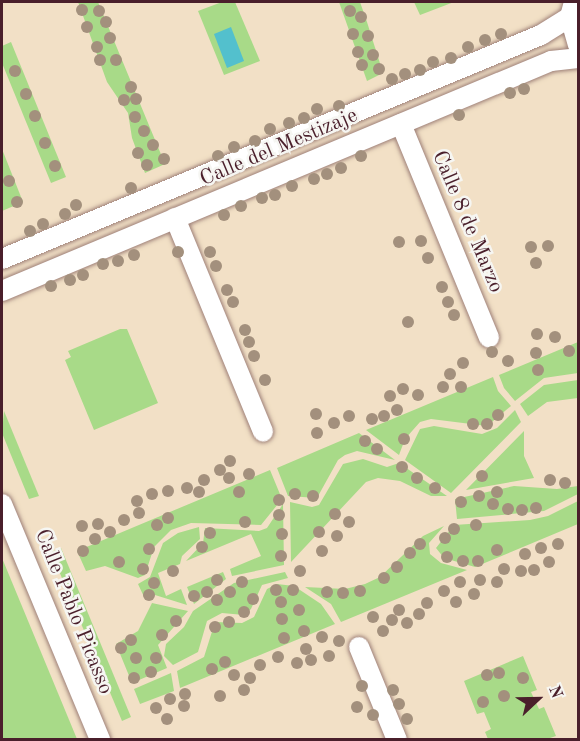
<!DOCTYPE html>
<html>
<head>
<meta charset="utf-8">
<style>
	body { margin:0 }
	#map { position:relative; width:580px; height:741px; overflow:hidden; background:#f2e0c6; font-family:"Old Standard TT",serif }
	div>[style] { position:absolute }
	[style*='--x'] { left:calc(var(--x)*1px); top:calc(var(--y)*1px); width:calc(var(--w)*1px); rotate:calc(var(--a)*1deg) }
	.green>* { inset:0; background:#a8da88 }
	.water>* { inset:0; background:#53c0cd }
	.roads { filter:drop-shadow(0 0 2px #9e8078) drop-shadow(0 0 2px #9e8078) }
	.minor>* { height:20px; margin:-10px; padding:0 10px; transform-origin:10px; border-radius:10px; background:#fff }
	.trees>* { width:12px; height:12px; margin:-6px; border-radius:50%; background:#a3907d }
	span { translate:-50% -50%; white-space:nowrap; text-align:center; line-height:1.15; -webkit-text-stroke:5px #f6f6f2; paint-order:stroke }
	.street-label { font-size:21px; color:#4a1f2b }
	.frame { position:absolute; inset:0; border:3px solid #4a1f2b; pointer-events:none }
	.north { position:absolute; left:508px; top:669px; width:60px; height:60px; -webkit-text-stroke:4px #f6f6f2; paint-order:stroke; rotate:68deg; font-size:16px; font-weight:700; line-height:24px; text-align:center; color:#4a1f2b }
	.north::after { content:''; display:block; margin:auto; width:21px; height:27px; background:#4a1f2b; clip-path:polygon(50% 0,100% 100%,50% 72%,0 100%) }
</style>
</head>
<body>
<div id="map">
	<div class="green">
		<i style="clip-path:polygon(78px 2px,98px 2px,165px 164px,145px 173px,132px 138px,128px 113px,107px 82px)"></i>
		<i style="clip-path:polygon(222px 2px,235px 2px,260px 61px,224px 75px,198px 11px)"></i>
		<i style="clip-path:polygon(339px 2px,360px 2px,367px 22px,383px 73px,367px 81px)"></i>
		<i style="clip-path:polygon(414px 2px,454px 2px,420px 15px)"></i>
		<i style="clip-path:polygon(11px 42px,66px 177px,51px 183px,2px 63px,2px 46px)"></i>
		<i style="clip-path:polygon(2px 149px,23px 202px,2px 211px)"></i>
		<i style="clip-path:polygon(120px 329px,127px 329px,158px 403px,94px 430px,65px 360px,71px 357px,68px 351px)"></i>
		<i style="clip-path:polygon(578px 342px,578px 373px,544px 378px,515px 401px,504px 388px,499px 375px)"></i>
		<i style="clip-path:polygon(493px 377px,498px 391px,511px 406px,487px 426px,431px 419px,420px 422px,405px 439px,399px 455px,366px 430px)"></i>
		<i style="clip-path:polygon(578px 380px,578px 398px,547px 402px,528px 416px,520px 404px,544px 385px)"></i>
		<i style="clip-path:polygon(515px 410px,521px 422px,451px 493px,405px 460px,420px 429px,434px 426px,482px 434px,497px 428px)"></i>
		<i style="clip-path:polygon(4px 411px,39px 496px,29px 499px,2px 433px)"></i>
		<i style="clip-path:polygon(524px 431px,524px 456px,534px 478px,466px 490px)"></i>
		<i style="clip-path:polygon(359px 433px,395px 460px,357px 451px,345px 455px,338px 460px,317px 498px,288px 496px,277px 468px)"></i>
		<i style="clip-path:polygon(363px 459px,387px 467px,399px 463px,447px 496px,431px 496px,400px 481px,378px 478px,366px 482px,291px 562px,290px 502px,312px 507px,319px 505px,343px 464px)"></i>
		<i style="clip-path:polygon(270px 470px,282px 499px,261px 525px,191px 523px,171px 530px,154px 547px,145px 575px,138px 578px,105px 566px,86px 571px,77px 551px)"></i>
		<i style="clip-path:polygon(514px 486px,557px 489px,578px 486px,578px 494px,544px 511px,457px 519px,455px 499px)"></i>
		<i style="clip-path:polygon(578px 501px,578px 524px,475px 567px,444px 558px,436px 548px,454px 525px,530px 520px,548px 516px)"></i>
		<i style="clip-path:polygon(283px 504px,284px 565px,232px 576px,230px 569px,261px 556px,251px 534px,186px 561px,203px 543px,205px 528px,259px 531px,267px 528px)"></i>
		<i style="clip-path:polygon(444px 526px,429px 543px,430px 554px,441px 563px,467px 570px,341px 622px,331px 604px,305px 587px,345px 589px,365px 584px,380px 577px,423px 536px)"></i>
		<i style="clip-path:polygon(199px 527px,200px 539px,182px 556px,180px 564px,158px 573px,166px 596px,181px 589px,187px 605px,155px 595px,145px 599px,138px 584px,150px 577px,163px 543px,178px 533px)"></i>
		<i style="clip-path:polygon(61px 548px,131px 717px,122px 721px,51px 552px)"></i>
		<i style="clip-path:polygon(2px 558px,77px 739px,2px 739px)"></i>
		<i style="clip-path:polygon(223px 572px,226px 579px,194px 604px,187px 587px)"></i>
		<i style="clip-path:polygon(285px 572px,288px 578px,262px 585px,251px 609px,244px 615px,222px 613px,207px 621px,198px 652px,173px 665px,164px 656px,166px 644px,184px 627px,193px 611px,234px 583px)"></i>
		<i style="clip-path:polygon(277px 584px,294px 586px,321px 604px,335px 624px,180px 688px,177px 671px,204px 657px,215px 622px,242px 623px,254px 617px,267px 589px)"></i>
		<i style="clip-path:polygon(152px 603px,188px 611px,158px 645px,167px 668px,132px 683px,116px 644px,138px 631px)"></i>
		<i style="clip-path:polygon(523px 656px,537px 690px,531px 692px,539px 709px,544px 707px,556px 736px,547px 739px,488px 739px,485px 732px,491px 729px,484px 712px,477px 714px,464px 681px)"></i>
		<i style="clip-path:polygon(171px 673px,174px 691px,140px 704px,134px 689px)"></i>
	</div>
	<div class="water">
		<i style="clip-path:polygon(231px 27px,244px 61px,227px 68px,214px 34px)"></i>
	</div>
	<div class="roads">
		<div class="minor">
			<i style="--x:574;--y:2;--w:16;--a:105"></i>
			<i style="--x:570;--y:17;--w:29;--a:74"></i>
			<i style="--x:401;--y:124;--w:231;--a:67.6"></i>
			<i style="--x:175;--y:218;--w:231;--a:67.6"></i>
			<i style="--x:2;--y:259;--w:584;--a:-22.57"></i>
			<i style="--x:541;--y:35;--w:34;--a:-32"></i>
			<i style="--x:2;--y:291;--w:595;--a:-22.73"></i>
			<i style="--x:551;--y:61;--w:27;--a:-6"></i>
			<i style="--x:2;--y:504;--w:256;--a:67.4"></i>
			<i style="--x:359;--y:647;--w:100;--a:67.8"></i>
		</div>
	</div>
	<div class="trees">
		<i style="left:82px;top:10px"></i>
		<i style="left:99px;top:11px"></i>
		<i style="left:350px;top:11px"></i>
		<i style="left:361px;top:17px"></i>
		<i style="left:106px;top:22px"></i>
		<i style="left:87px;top:27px"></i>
		<i style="left:353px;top:34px"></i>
		<i style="left:501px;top:34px"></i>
		<i style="left:368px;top:36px"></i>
		<i style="left:110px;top:38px"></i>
		<i style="left:485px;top:40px"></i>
		<i style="left:97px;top:47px"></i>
		<i style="left:468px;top:47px"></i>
		<i style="left:358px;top:52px"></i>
		<i style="left:373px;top:55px"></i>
		<i style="left:451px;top:58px"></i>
		<i style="left:100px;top:60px"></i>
		<i style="left:116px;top:60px"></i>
		<i style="left:433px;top:62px"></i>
		<i style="left:362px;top:65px"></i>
		<i style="left:379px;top:69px"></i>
		<i style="left:420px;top:70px"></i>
		<i style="left:15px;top:71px"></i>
		<i style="left:405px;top:74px"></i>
		<i style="left:392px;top:79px"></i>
		<i style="left:131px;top:87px"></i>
		<i style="left:524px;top:89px"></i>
		<i style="left:510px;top:93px"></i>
		<i style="left:26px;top:94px"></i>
		<i style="left:136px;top:99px"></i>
		<i style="left:124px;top:100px"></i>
		<i style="left:339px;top:106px"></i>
		<i style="left:317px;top:109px"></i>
		<i style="left:459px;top:115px"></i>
		<i style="left:35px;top:116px"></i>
		<i style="left:135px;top:117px"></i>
		<i style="left:304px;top:118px"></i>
		<i style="left:289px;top:123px"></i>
		<i style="left:270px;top:129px"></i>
		<i style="left:144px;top:131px"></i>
		<i style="left:255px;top:141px"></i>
		<i style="left:45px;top:143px"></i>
		<i style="left:153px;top:145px"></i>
		<i style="left:234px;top:147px"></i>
		<i style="left:138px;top:153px"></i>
		<i style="left:218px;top:156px"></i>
		<i style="left:361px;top:156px"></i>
		<i style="left:164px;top:159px"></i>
		<i style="left:147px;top:165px"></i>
		<i style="left:55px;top:166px"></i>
		<i style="left:341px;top:168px"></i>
		<i style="left:327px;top:174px"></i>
		<i style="left:314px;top:179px"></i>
		<i style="left:9px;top:181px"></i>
		<i style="left:292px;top:186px"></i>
		<i style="left:131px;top:188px"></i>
		<i style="left:275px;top:195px"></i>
		<i style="left:262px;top:198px"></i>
		<i style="left:17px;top:202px"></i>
		<i style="left:76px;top:205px"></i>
		<i style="left:241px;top:206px"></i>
		<i style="left:65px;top:214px"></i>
		<i style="left:224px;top:215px"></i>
		<i style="left:43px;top:224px"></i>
		<i style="left:30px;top:231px"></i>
		<i style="left:421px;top:241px"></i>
		<i style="left:399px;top:242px"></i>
		<i style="left:548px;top:246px"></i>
		<i style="left:531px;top:247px"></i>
		<i style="left:178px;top:252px"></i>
		<i style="left:210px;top:252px"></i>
		<i style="left:134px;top:255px"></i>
		<i style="left:428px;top:258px"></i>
		<i style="left:118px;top:261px"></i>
		<i style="left:536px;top:263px"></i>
		<i style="left:103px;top:264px"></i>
		<i style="left:216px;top:266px"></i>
		<i style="left:83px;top:275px"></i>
		<i style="left:70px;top:280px"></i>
		<i style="left:51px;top:286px"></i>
		<i style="left:442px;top:287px"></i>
		<i style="left:227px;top:290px"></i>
		<i style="left:233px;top:302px"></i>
		<i style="left:448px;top:302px"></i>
		<i style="left:454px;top:315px"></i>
		<i style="left:408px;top:322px"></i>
		<i style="left:245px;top:330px"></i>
		<i style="left:537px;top:334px"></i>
		<i style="left:555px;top:337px"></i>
		<i style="left:249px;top:342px"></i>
		<i style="left:569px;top:351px"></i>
		<i style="left:492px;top:352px"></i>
		<i style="left:536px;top:353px"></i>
		<i style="left:254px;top:356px"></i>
		<i style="left:508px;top:361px"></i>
		<i style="left:463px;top:363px"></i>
		<i style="left:538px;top:370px"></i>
		<i style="left:450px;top:374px"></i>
		<i style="left:265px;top:380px"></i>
		<i style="left:443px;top:387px"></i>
		<i style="left:461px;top:387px"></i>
		<i style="left:403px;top:389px"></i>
		<i style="left:418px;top:395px"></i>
		<i style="left:390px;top:396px"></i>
		<i style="left:397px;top:410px"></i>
		<i style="left:316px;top:414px"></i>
		<i style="left:498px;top:415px"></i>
		<i style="left:349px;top:416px"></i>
		<i style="left:384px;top:416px"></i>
		<i style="left:372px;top:419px"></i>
		<i style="left:334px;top:423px"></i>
		<i style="left:473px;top:424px"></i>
		<i style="left:487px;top:424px"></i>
		<i style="left:317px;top:433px"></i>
		<i style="left:404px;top:439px"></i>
		<i style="left:365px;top:441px"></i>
		<i style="left:377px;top:449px"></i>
		<i style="left:230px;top:461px"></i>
		<i style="left:402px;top:467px"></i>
		<i style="left:220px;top:470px"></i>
		<i style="left:249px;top:474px"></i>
		<i style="left:482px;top:476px"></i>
		<i style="left:229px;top:478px"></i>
		<i style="left:417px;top:478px"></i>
		<i style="left:204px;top:480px"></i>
		<i style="left:550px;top:480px"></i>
		<i style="left:565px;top:483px"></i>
		<i style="left:187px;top:488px"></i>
		<i style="left:435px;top:488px"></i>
		<i style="left:168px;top:491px"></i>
		<i style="left:199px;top:492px"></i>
		<i style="left:239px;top:492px"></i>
		<i style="left:497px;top:492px"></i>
		<i style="left:152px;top:494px"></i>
		<i style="left:295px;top:494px"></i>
		<i style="left:313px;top:496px"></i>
		<i style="left:479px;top:496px"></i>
		<i style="left:279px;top:500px"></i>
		<i style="left:137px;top:501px"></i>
		<i style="left:461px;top:502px"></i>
		<i style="left:493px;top:504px"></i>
		<i style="left:536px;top:508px"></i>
		<i style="left:508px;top:509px"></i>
		<i style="left:522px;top:510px"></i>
		<i style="left:139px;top:513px"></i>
		<i style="left:335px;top:514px"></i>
		<i style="left:279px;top:515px"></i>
		<i style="left:168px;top:518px"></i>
		<i style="left:124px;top:520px"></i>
		<i style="left:245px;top:522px"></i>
		<i style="left:349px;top:522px"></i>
		<i style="left:98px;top:524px"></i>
		<i style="left:157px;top:525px"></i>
		<i style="left:476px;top:525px"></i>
		<i style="left:82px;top:526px"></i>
		<i style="left:454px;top:529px"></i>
		<i style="left:110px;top:532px"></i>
		<i style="left:319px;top:532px"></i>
		<i style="left:210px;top:533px"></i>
		<i style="left:282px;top:534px"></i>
		<i style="left:337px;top:536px"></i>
		<i style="left:445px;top:538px"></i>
		<i style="left:95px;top:539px"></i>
		<i style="left:420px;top:544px"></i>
		<i style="left:558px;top:544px"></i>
		<i style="left:202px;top:547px"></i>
		<i style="left:541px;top:548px"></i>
		<i style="left:149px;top:549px"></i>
		<i style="left:497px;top:550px"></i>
		<i style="left:83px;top:551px"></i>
		<i style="left:322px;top:551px"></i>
		<i style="left:410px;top:553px"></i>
		<i style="left:525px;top:554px"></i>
		<i style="left:281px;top:556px"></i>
		<i style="left:447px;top:557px"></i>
		<i style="left:463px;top:561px"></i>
		<i style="left:478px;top:561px"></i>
		<i style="left:119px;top:562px"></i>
		<i style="left:549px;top:562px"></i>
		<i style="left:397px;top:567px"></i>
		<i style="left:143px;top:569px"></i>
		<i style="left:504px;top:569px"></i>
		<i style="left:534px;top:570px"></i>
		<i style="left:173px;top:571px"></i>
		<i style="left:300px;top:571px"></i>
		<i style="left:521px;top:571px"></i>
		<i style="left:384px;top:578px"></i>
		<i style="left:217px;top:580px"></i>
		<i style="left:480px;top:580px"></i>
		<i style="left:242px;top:582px"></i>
		<i style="left:460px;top:582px"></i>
		<i style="left:497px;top:582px"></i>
		<i style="left:154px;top:583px"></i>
		<i style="left:276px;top:590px"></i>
		<i style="left:293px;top:590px"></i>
		<i style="left:360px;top:591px"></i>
		<i style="left:444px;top:591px"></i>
		<i style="left:207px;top:592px"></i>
		<i style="left:230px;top:592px"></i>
		<i style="left:327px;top:592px"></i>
		<i style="left:343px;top:593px"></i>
		<i style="left:474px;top:594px"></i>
		<i style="left:149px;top:595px"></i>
		<i style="left:194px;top:596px"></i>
		<i style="left:253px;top:599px"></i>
		<i style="left:217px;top:600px"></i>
		<i style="left:281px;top:602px"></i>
		<i style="left:456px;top:602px"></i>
		<i style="left:427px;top:603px"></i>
		<i style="left:299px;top:610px"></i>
		<i style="left:399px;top:610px"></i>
		<i style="left:244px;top:612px"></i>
		<i style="left:419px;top:614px"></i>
		<i style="left:373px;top:617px"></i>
		<i style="left:282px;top:619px"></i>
		<i style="left:392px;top:620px"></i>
		<i style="left:176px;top:621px"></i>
		<i style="left:229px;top:622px"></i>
		<i style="left:407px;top:623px"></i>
		<i style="left:215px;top:627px"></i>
		<i style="left:304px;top:631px"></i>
		<i style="left:383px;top:631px"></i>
		<i style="left:162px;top:635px"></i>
		<i style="left:322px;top:637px"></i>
		<i style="left:284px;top:638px"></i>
		<i style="left:131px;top:640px"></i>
		<i style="left:339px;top:641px"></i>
		<i style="left:121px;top:648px"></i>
		<i style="left:306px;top:649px"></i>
		<i style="left:329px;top:656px"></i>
		<i style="left:278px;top:657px"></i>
		<i style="left:136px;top:658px"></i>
		<i style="left:156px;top:658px"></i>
		<i style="left:311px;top:660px"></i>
		<i style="left:225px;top:662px"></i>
		<i style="left:297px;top:663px"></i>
		<i style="left:260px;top:665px"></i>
		<i style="left:212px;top:669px"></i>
		<i style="left:151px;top:672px"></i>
		<i style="left:499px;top:673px"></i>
		<i style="left:234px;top:675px"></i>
		<i style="left:487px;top:675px"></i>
		<i style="left:134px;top:678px"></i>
		<i style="left:250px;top:678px"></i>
		<i style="left:523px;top:678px"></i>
		<i style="left:362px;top:686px"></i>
		<i style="left:244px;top:690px"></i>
		<i style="left:393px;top:690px"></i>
		<i style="left:185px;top:694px"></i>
		<i style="left:220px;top:696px"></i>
		<i style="left:504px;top:696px"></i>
		<i style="left:170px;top:699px"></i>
		<i style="left:483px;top:702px"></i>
		<i style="left:399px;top:704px"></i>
		<i style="left:184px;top:706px"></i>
		<i style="left:357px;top:707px"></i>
		<i style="left:156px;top:708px"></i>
		<i style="left:373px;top:715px"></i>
		<i style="left:167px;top:719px"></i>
		<i style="left:407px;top:719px"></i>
	</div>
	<div class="street-label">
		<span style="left:279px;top:148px;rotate:-23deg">Calle del Mestizaje</span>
		<span style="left:467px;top:222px;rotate:67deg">Calle 8 de Marzo</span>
		<span style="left:73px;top:612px;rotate:68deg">Calle Pablo Picasso</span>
	</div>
	<div class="frame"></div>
	<div class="north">N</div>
</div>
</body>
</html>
